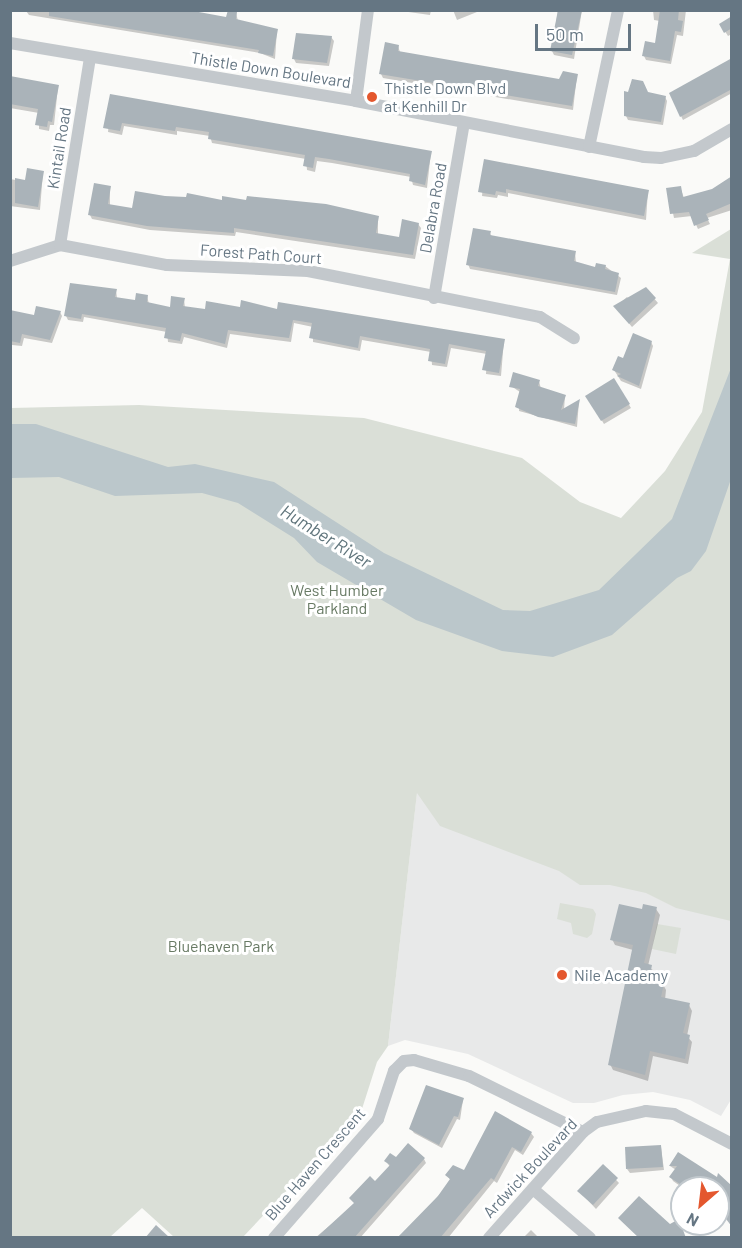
<!DOCTYPE html>
<html>
<head>
<meta charset="utf-8">
<style>
	body { margin:0 }
	#map { position:relative; width:742px; height:1248px; overflow:hidden; background:#fafaf8; font-family:Barlow,sans-serif }
	div>[style] { position:absolute }
	[style*='--x'] { left:calc(var(--x)*1px); top:calc(var(--y)*1px); width:calc(var(--w)*1px); rotate:calc(var(--a)*1deg) }
	.built>* { inset:0; background:#e8e9e9 }
	.green>* { inset:0; background:#dadfd7 }
	.water>* { inset:0; background:#bbc7cb }
	.shadow>* { inset:0; background:#0003 }
	.building>* { inset:0; background:#aab3b9 }
	.street>* { height:12px; margin:-6px; padding:0 6px; transform-origin:6px; border-radius:6px; background:#c3c8cc }
	.dots>* { width:16px; height:16px; translate:-50% -50%; box-sizing:border-box; border:3px solid #fff; border-radius:50% }
	span { translate:-50% -50%; white-space:nowrap; text-align:center; line-height:1.15; -webkit-text-stroke:6px #fff; paint-order:stroke }
	.street-label { font-size:16px; color:#657683 }
	.poi-label { font-size:16px; color:#657683 }
	.left { translate:0 -50%; text-align:left }
	.park-label { font-size:16px; color:#687a64 }
	.water-label { font-size:18px; color:#60757c; font-style:italic }
	.frame { position:absolute; inset:0; border:12px solid #657683; pointer-events:none }
	.north { position:absolute; left:670px; top:1176px; width:60px; height:60px; box-sizing:border-box; background:#fff; border:2px solid #c1c8cd; border-radius:50%; rotate:208deg; font-size:16px; font-weight:700; line-height:24px; text-align:center; color:#657683 }
	.north::after { content:''; display:block; margin:auto; width:21px; height:27px; background:#e4572e; clip-path:polygon(50% 0,100% 100%,50% 72%,0 100%) }
	.scale { position:absolute; left:535px; top:24px; width:96px; height:27px; box-sizing:border-box; border:3px solid #657683; border-top:0; padding-left:8px; font-size:18px; line-height:21px; white-space:nowrap; color:#657683; -webkit-text-stroke:4px #fff; paint-order:stroke }
</style>
</head>
<body>
<div id="map">
	<div class="built">
		<i style="clip-path:polygon(417px 792px,731px 852px,732px 1098px,721px 1116px,690px 1100px,653px 1092px,623px 1095px,594px 1103px,573px 1103px,468px 1054px,405px 1040px,388px 1046px)"></i>
	</div>
	<div class="green">
		<i style="clip-path:polygon(731px 229px,731px 921px,676px 908px,646px 893px,610px 885px,580px 885px,559px 871px,440px 826px,417px 793px,388px 1046px,377px 1062px,361px 1112px,243px 1237px,174px 1237px,142px 1208px,110px 1237px,11px 1238px,11px 408px,139px 405px,364px 418px,522px 458px,580px 502px,621px 518px,665px 471px,702px 412px,730px 259px,692px 253px)"></i>
		<i style="clip-path:polygon(560px 903px,593px 909px,596px 914px,592px 934px,587px 938px,573px 934px,571px 923px,557px 919px)"></i>
		<i style="clip-path:polygon(657px 924px,681px 928px,676px 954px,652px 949px)"></i>
	</div>
	<div class="water">
		<i style="clip-path:polygon(731px 368px,731px 479px,706px 551px,691px 571px,677px 578px,612px 635px,553px 657px,502px 651px,416px 620px,317px 562px,294px 538px,238px 503px,202px 493px,115px 496px,59px 477px,11px 478px,11px 424px,36px 424px,168px 467px,195px 464px,274px 482px,384px 553px,503px 610px,530px 611px,599px 590px,672px 519px)"></i>
	</div>
	<div class="shadow">
		<i style="clip-path:polygon(180px 10px,227px 19px,236px 13px,238px 21px,277px 30px,275px 59px,260px 53px,29px 15px,26px 11px)"></i>
		<i style="clip-path:polygon(394px 10px,431px 10px,430px 15px)"></i>
		<i style="clip-path:polygon(453px 10px,482px 10px,457px 20px)"></i>
		<i style="clip-path:polygon(558px 10px,582px 10px,574px 59px,554px 55px,552px 51px)"></i>
		<i style="clip-path:polygon(653px 10px,686px 10px,683px 36px,677px 35px,671px 64px,646px 60px,644px 56px,656px 45px,660px 21px,654px 20px)"></i>
		<i style="clip-path:polygon(732px 18px,732px 34px,728px 36px,721px 25px)"></i>
		<i style="clip-path:polygon(317px 35px,331px 37px,334px 41px,329px 66px,296px 63px,294px 59px)"></i>
		<i style="clip-path:polygon(398px 46px,400px 52px,560px 81px,577px 75px,573px 110px,383px 78px,381px 74px)"></i>
		<i style="clip-path:polygon(732px 61px,732px 93px,683px 120px,681px 116px)"></i>
		<i style="clip-path:polygon(10px 78px,58px 87px,54px 125px,50px 125px,49px 131px,39px 129px,39px 113px,10px 108px)"></i>
		<i style="clip-path:polygon(647px 94px,665px 97px,667px 101px,663px 125px,628px 120px,626px 116px)"></i>
		<i style="clip-path:polygon(111px 96px,431px 152px,427px 188px,413px 185px,411px 177px,332px 163px,317px 161px,315px 172px,307px 170px,306px 159px,212px 143px,210px 136px,177px 131px,177px 135px,124px 126px,122px 135px,108px 132px)"></i>
		<i style="clip-path:polygon(485px 161px,648px 191px,646px 220px,508px 193px,508px 197px,498px 195px,497px 198px,482px 196px)"></i>
		<i style="clip-path:polygon(43px 172px,40px 210px,10px 206px,10px 179px,27px 182px)"></i>
		<i style="clip-path:polygon(732px 178px,732px 210px,707px 218px,710px 224px,698px 229px,692px 216px,674px 218px,668px 189px,680px 187px,684px 198px,713px 190px)"></i>
		<i style="clip-path:polygon(110px 188px,110px 206px,134px 210px,165px 197px,378px 218px,378px 235px,400px 239px,418px 224px,421px 228px,415px 259px,236px 232px,235px 236px,150px 230px,92px 219px,90px 215px)"></i>
		<i style="clip-path:polygon(490px 233px,492px 237px,575px 252px,576px 263px,596px 269px,605px 266px,621px 278px,617px 295px,470px 269px,468px 264px)"></i>
		<i style="clip-path:polygon(646px 289px,658px 303px,632px 327px,615px 307px,627px 297px,631px 301px)"></i>
		<i style="clip-path:polygon(116px 290px,117px 298px,136px 302px,147px 296px,149px 304px,171px 308px,184px 299px,185px 308px,206px 311px,278px 311px,504px 340px,501px 376px,486px 374px,487px 354px,451px 348px,447px 367px,432px 365px,431px 352px,362px 340px,360px 351px,313px 342px,313px 327px,294px 323px,291px 342px,230px 334px,227px 348px,184px 337px,182px 344px,168px 342px,167px 332px,84px 317px,83px 322px,68px 320px,66px 316px)"></i>
		<i style="clip-path:polygon(10px 312px,35px 316px,60px 312px,62px 316px,52px 343px,24px 338px,22px 346px,12px 345px,10px 355px)"></i>
		<i style="clip-path:polygon(651px 342px,653px 346px,641px 389px,621px 381px,614px 370px)"></i>
		<i style="clip-path:polygon(614px 380px,631px 408px,604px 424px,587px 396px)"></i>
		<i style="clip-path:polygon(539px 381px,541px 389px,565px 396px,564px 410px,579px 401px,577px 427px,519px 411px,520px 392px,511px 386px)"></i>
		<i style="clip-path:polygon(656px 909px,660px 915px,648px 966px,655px 972px,653px 982px,663px 984px,666px 990px,665px 1000px,689px 1005px,692px 1011px,687px 1036px,692px 1042px,688px 1064px,653px 1056px,648px 1081px,613px 1070px,610px 1064px,633px 950px,615px 945px,612px 939px,643px 911px)"></i>
		<i style="clip-path:polygon(463px 1100px,460px 1120px,457px 1119px,442px 1148px,414px 1133px,411px 1129px)"></i>
		<i style="clip-path:polygon(531px 1133px,534px 1137px,523px 1155px,515px 1150px,497px 1183px,494px 1181px,448px 1238px,402px 1238px,451px 1181px,447px 1175px,464px 1172px)"></i>
		<i style="clip-path:polygon(661px 1147px,664px 1170px,630px 1173px,627px 1169px)"></i>
		<i style="clip-path:polygon(678px 1154px,732px 1188px,725px 1217px,718px 1223px,718px 1188px,683px 1188px,673px 1181px,671px 1177px,676px 1170px,670px 1166px)"></i>
		<i style="clip-path:polygon(424px 1159px,426px 1163px,360px 1238px,315px 1238px,355px 1204px,390px 1167px,386px 1161px)"></i>
		<i style="clip-path:polygon(603px 1166px,619px 1183px,596px 1209px,579px 1191px)"></i>
		<i style="clip-path:polygon(531px 1230px,539px 1238px,523px 1238px)"></i>
	</div>
	<div class="building">
		<i style="clip-path:polygon(49px 10px,188px 10px,226px 17px,228px 10px,237px 12px,236px 19px,278px 29px,273px 56px,258px 53px,259px 50px,49px 16px)"></i>
		<i style="clip-path:polygon(558px 10px,582px 10px,572px 55px,550px 51px)"></i>
		<i style="clip-path:polygon(660px 10px,679px 10px,678px 20px,683px 21px,681px 32px,675px 31px,670px 61px,642px 56px,645px 41px,655px 43px)"></i>
		<i style="clip-path:polygon(732px 16px,732px 28px,724px 33px,719px 24px)"></i>
		<i style="clip-path:polygon(296px 33px,332px 36px,327px 63px,292px 59px)"></i>
		<i style="clip-path:polygon(385px 42px,399px 45px,398px 51px,559px 79px,563px 71px,578px 74px,572px 106px,379px 74px)"></i>
		<i style="clip-path:polygon(732px 58px,732px 89px,680px 117px,669px 93px)"></i>
		<i style="clip-path:polygon(10px 76px,59px 85px,52px 122px,48px 121px,47px 127px,35px 125px,38px 109px,10px 104px)"></i>
		<i style="clip-path:polygon(632px 79px,643px 81px,648px 92px,666px 96px,661px 122px,624px 116px,624px 91px,628px 92px)"></i>
		<i style="clip-path:polygon(110px 94px,432px 151px,425px 185px,409px 181px,410px 174px,329px 159px,315px 157px,313px 168px,303px 166px,305px 155px,208px 139px,209px 132px,176px 127px,175px 131px,122px 123px,120px 131px,103px 128px)"></i>
		<i style="clip-path:polygon(484px 159px,649px 190px,644px 216px,506px 189px,506px 193px,496px 191px,495px 195px,478px 192px)"></i>
		<i style="clip-path:polygon(27px 168px,44px 171px,38px 207px,15px 203px,15px 178px,25px 180px)"></i>
		<i style="clip-path:polygon(732px 176px,732px 203px,706px 214px,709px 220px,694px 226px,689px 212px,670px 214px,666px 188px,681px 186px,683px 197px,712px 189px)"></i>
		<i style="clip-path:polygon(94px 183px,111px 186px,108px 204px,132px 208px,135px 191px,165px 196px,186px 197px,187px 193px,222px 200px,222px 196px,246px 200px,247px 196px,326px 204px,379px 216px,376px 233px,399px 237px,402px 219px,419px 223px,413px 255px,234px 228px,234px 233px,147px 226px,88px 215px)"></i>
		<i style="clip-path:polygon(473px 228px,491px 231px,490px 235px,576px 251px,574px 261px,595px 267px,596px 263px,606px 265px,605px 269px,619px 273px,615px 292px,466px 265px)"></i>
		<i style="clip-path:polygon(70px 283px,117px 289px,115px 297px,135px 300px,136px 293px,148px 295px,147px 302px,170px 307px,171px 296px,185px 298px,183px 306px,205px 309px,206px 301px,240px 307px,241px 300px,277px 309px,278px 302px,505px 339px,499px 373px,482px 370px,486px 351px,449px 344px,445px 364px,428px 361px,430px 349px,360px 336px,358px 348px,309px 338px,312px 323px,293px 320px,289px 338px,228px 330px,225px 344px,182px 333px,180px 341px,164px 338px,166px 328px,82px 314px,81px 319px,64px 316px)"></i>
		<i style="clip-path:polygon(646px 287px,656px 298px,629px 324px,613px 306px)"></i>
		<i style="clip-path:polygon(36px 306px,61px 311px,50px 340px,22px 334px,20px 343px,10px 341px,10px 310px,34px 315px)"></i>
		<i style="clip-path:polygon(633px 333px,652px 341px,639px 386px,617px 376px,621px 374px,612px 370px,618px 356px,623px 358px)"></i>
		<i style="clip-path:polygon(513px 372px,540px 380px,538px 386px,566px 395px,561px 410px,580px 399px,575px 424px,538px 417px,515px 407px,520px 389px,509px 387px)"></i>
		<i style="clip-path:polygon(614px 378px,630px 404px,601px 421px,585px 396px)"></i>
		<i style="clip-path:polygon(619px 904px,642px 909px,643px 904px,657px 907px,644px 963px,652px 965px,649px 980px,664px 983px,661px 997px,690px 1003px,683px 1033px,690px 1035px,685px 1059px,650px 1051px,645px 1075px,608px 1065px,633px 945px,610px 940px)"></i>
		<i style="clip-path:polygon(426px 1085px,464px 1098px,458px 1117px,454px 1116px,439px 1145px,409px 1129px)"></i>
		<i style="clip-path:polygon(495px 1111px,532px 1132px,521px 1152px,512px 1147px,494px 1180px,491px 1178px,440px 1238px,397px 1238px,438px 1196px,450px 1179px,445px 1175px,453px 1165px,464px 1170px)"></i>
		<i style="clip-path:polygon(408px 1143px,425px 1158px,354px 1238px,316px 1238px,354px 1203px,349px 1198px,370px 1176px,375px 1181px,390px 1165px,384px 1161px,390px 1153px,396px 1157px)"></i>
		<i style="clip-path:polygon(661px 1145px,663px 1167px,626px 1169px,625px 1147px)"></i>
		<i style="clip-path:polygon(678px 1152px,717px 1177px,718px 1173px,732px 1186px,732px 1227px,718px 1208px,718px 1188px,686px 1188px,669px 1177px,677px 1166px,669px 1166px)"></i>
		<i style="clip-path:polygon(603px 1164px,618px 1178px,593px 1205px,577px 1191px)"></i>
		<i style="clip-path:polygon(639px 1196px,670px 1224px,679px 1219px,686px 1238px,639px 1238px,618px 1218px)"></i>
		<i style="clip-path:polygon(156px 1225px,170px 1238px,145px 1238px)"></i>
	</div>
	<div class="street">
		<i style="--x:10;--y:43;--w:351;--a:9.5"></i>
		<i style="--x:356;--y:101;--w:293;--a:11"></i>
		<i style="--x:644;--y:157;--w:17;--a:3"></i>
		<i style="--x:661;--y:158;--w:34;--a:-12"></i>
		<i style="--x:694;--y:151;--w:44;--a:-30.1"></i>
		<i style="--x:356;--y:101;--w:92;--a:-82.5"></i>
		<i style="--x:589;--y:147;--w:140;--a:-78"></i>
		<i style="--x:60;--y:245;--w:190;--a:-80.9"></i>
		<i style="--x:10;--y:261;--w:52;--a:-17.7"></i>
		<i style="--x:60;--y:245;--w:109;--a:10.6"></i>
		<i style="--x:167;--y:265;--w:141;--a:2.4"></i>
		<i style="--x:308;--y:271;--w:237;--a:11.2"></i>
		<i style="--x:540;--y:317;--w:40;--a:32"></i>
		<i style="--x:434;--y:298;--w:178;--a:-80.3"></i>
		<i style="--x:533;--y:1189;--w:75;--a:40.7"></i>
		<i style="--x:274;--y:1238;--w:158;--a:-48.8"></i>
		<i style="--x:378;--y:1119;--w:51;--a:-71.6"></i>
		<i style="--x:394;--y:1071;--w:14;--a:-45"></i>
		<i style="--x:404;--y:1061;--w:10;--a:-6"></i>
		<i style="--x:414;--y:1060;--w:57;--a:16.2"></i>
		<i style="--x:469;--y:1076;--w:127;--a:26.2"></i>
		<i style="--x:489;--y:1238;--w:142;--a:-48.4"></i>
		<i style="--x:583;--y:1132;--w:17;--a:-36"></i>
		<i style="--x:597;--y:1122;--w:50;--a:-12.7"></i>
		<i style="--x:646;--y:1111;--w:28;--a:6"></i>
		<i style="--x:674;--y:1114;--w:65;--a:27.3"></i>
	</div>
	<div class="dots">
		<i style="left:372px;top:97px;background:#e4572e"></i>
		<i style="left:562px;top:975px;background:#e4572e"></i>
	</div>
	<div class="street-label">
		<span style="left:271px;top:70px;rotate:9deg">Thistle Down Boulevard</span>
		<span style="left:59px;top:148px;rotate:-81deg">Kintail Road</span>
		<span style="left:433px;top:208px;rotate:-80deg">Delabra Road</span>
		<span style="left:261px;top:254px;rotate:4deg">Forest Path Court</span>
		<span style="left:315px;top:1164px;rotate:-49deg">Blue Haven Crescent</span>
		<span style="left:530px;top:1168px;rotate:-47deg">Ardwick Boulevard</span>
	</div>
	<div class="poi-label">
		<span class="left" style="left:384px;top:97px">Thistle Down Blvd<br>at Kenhill Dr</span>
		<span class="left" style="left:574px;top:975px">Nile Academy</span>
	</div>
	<div class="park-label">
		<span style="left:337px;top:599px">West Humber<br>Parkland</span>
		<span style="left:221px;top:946px">Bluehaven Park</span>
	</div>
	<div class="water-label">
		<span style="left:326px;top:536px;rotate:32deg">Humber River</span>
	</div>
	<div class="frame"></div>
	<div class="north">N</div>
	<div class="scale">50 m</div>
</div>
</body>
</html>
